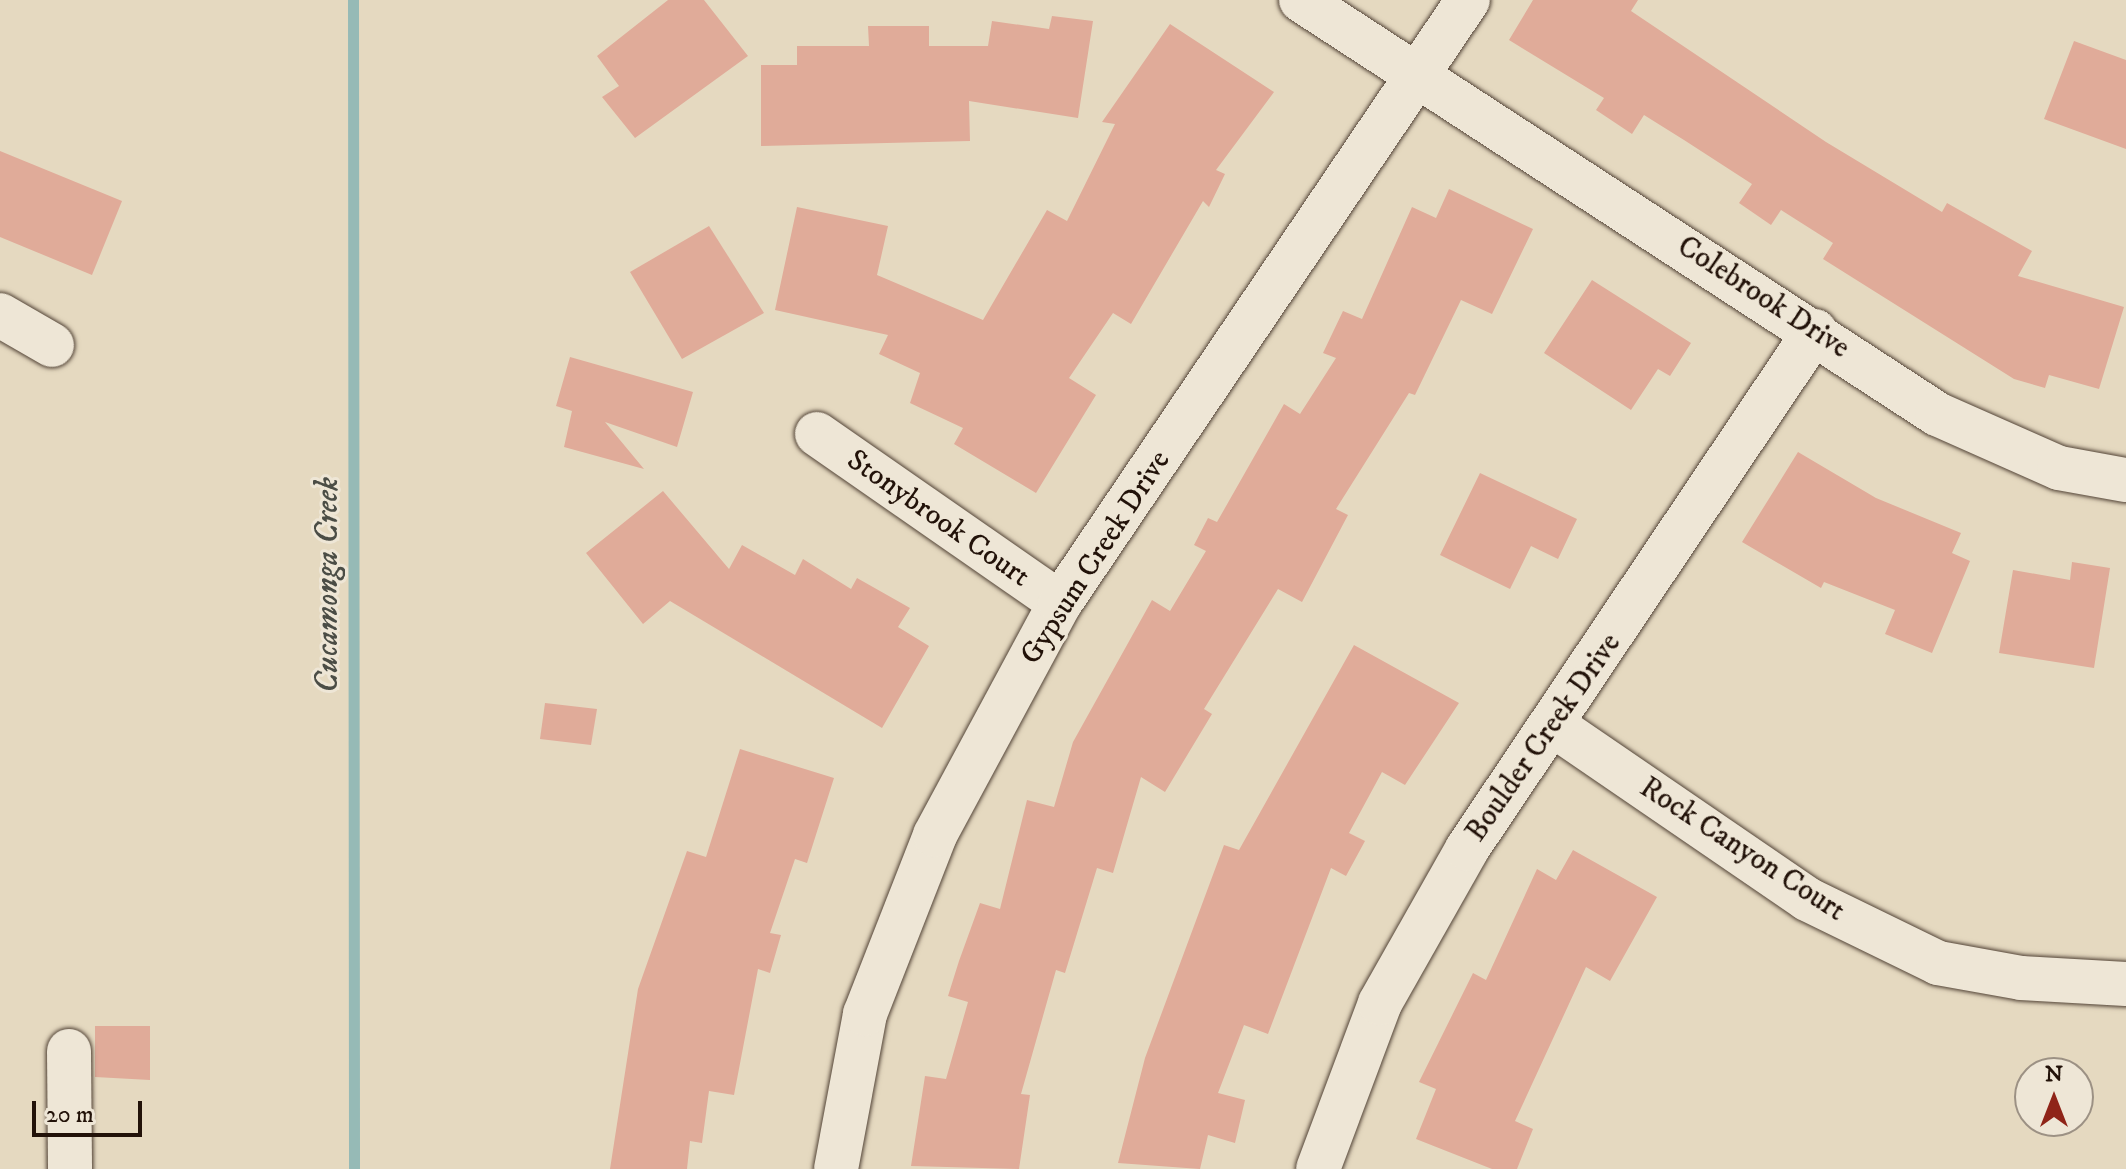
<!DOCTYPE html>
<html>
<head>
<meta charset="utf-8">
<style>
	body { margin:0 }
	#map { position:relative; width:2126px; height:1169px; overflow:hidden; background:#e5d9c0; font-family:"IM FELL DW Pica",serif }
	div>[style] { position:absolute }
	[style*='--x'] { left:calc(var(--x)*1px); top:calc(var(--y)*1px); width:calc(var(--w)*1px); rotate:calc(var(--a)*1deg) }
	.stream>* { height:11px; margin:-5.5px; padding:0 5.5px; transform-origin:5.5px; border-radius:5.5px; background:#96bab6 }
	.building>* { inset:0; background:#e0ab99 }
	.roads { filter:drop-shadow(0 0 2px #534437) drop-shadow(0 0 2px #534437) }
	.minor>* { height:44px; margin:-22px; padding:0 22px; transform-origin:22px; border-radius:22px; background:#eee6d6 }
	span { translate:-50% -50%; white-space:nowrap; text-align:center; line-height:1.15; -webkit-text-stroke:6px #eee6d6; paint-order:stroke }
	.street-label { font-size:30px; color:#221209 }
	.water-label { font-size:32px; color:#4b4d46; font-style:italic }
	.north { position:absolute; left:2014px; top:1057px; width:80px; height:80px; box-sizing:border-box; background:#eee6d6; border:2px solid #9c9184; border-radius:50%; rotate:0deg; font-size:22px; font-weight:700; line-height:32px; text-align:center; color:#221209 }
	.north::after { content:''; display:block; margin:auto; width:28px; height:36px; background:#8f2418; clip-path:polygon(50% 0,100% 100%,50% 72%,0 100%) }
	.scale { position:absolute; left:32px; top:1101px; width:110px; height:36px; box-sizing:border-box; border:4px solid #221209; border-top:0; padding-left:10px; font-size:24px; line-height:28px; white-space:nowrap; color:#221209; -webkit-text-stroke:6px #eee6d6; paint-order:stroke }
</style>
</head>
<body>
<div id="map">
	<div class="stream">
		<i style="--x:353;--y:0;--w:1169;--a:89.95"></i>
	</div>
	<div class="building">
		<i style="clip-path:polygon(668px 0,704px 0,748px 56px,635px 138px,602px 97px,619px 86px,597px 56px)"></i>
		<i style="clip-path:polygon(1533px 0,1638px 0,1631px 11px,1826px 142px,1942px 212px,1947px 203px,2032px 251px,2018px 276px,2124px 307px,2099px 389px,2049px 375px,2045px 388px,2014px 379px,1823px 259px,1833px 243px,1781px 210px,1771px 225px,1739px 203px,1752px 184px,1684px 140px,1644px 115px,1632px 134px,1596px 110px,1604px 98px,1509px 40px)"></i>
		<i style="clip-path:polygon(1052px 16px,1093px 21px,1078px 118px,969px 101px,970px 141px,761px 146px,761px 65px,797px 65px,797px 46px,869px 46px,868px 26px,929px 26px,929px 46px,988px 46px,992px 21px,1049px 29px)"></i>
		<i style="clip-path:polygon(1170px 24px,1274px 92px,1216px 170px,1225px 174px,1209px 207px,1203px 201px,1131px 324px,1113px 313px,1069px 378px,1096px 395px,1036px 493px,954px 444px,963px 428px,910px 403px,920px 373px,879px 354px,888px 335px,775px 310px,797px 207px,888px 226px,877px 275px,983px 320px,1047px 210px,1067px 221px,1115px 124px,1102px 122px)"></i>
		<i style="clip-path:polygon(2074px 41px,2126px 60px,2126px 149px,2044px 119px)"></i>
		<i style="clip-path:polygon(0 151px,122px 201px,92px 275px,0 237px)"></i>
		<i style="clip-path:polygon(1449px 189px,1533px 229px,1492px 314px,1461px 300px,1415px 395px,1409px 393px,1336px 509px,1348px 515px,1302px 602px,1278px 589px,1204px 709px,1212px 714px,1165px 792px,1141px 777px,1113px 873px,1097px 868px,1065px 973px,1056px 970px,1021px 1094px,1030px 1095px,1019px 1169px,911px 1166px,925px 1076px,946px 1079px,968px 1002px,948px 996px,959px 961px,980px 903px,1000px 909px,1027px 800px,1054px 807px,1073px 742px,1152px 600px,1170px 611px,1206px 551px,1194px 545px,1208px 518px,1217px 522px,1284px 404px,1300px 414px,1336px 358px,1323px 353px,1343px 311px,1362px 319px,1412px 207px,1436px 218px)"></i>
		<i style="clip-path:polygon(709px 226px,764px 313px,682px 359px,630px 272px)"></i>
		<i style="clip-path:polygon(1592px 280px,1691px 343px,1670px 376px,1658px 369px,1631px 410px,1544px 353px)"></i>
		<i style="clip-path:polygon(570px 357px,693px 392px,677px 447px,605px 422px,644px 469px,564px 447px,572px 411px,556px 406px)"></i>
		<i style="clip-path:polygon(1798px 452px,1876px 498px,1961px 533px,1952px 553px,1970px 561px,1932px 653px,1885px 634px,1895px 610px,1824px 582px,1821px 588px,1742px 542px)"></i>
		<i style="clip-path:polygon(1480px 473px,1577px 519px,1558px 559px,1531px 546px,1510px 589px,1440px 555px)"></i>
		<i style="clip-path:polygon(663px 491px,729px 569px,742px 545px,795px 575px,803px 559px,851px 589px,857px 578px,910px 608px,898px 627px,929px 646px,882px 728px,670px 601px,643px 624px,586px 553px)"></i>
		<i style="clip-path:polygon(2072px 562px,2110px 568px,2094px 668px,1999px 653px,2013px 570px,2070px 580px)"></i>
		<i style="clip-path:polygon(1354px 645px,1459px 703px,1405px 785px,1382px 772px,1349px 833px,1365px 841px,1346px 876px,1331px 868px,1268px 1034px,1244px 1025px,1218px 1093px,1245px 1100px,1235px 1143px,1208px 1135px,1200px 1169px,1118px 1163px,1145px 1058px,1224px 845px,1239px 850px)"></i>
		<i style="clip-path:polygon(545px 703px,597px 709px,591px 745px,540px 739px)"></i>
		<i style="clip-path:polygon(740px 749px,834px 778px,807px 863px,795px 859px,770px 933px,781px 935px,770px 973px,758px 969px,734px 1095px,709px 1091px,702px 1143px,690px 1141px,687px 1169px,610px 1169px,638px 989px,687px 851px,706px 857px)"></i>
		<i style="clip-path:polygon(1573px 850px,1657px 897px,1610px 981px,1586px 967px,1515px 1121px,1533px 1129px,1517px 1169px,1492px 1169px,1416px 1139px,1436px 1089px,1419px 1082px,1473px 973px,1486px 980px,1537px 869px,1556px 880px)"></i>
		<i style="clip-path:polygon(95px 1026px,150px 1026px,150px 1080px,95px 1077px)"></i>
	</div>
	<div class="roads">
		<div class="minor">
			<i style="--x:1301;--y:0;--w:759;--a:33.06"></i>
			<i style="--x:1937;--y:414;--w:133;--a:23.9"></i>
			<i style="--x:2059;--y:468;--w:68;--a:10.2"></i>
			<i style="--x:0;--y:315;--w:60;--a:30"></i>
			<i style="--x:817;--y:434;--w:296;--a:34.8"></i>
			<i style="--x:1556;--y:727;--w:304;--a:34.4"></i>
			<i style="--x:1807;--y:899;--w:146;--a:26"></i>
			<i style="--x:1938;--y:963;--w:84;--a:10.2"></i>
			<i style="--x:2021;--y:978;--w:105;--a:3.3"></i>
			<i style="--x:69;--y:1051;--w:118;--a:89.5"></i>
			<i style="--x:836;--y:1169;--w:158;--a:-79.4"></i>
			<i style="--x:865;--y:1014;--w:192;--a:-68.6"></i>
			<i style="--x:935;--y:835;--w:264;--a:-61.7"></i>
			<i style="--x:1060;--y:603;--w:728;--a:-55.92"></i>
			<i style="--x:1318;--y:1169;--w:177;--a:-69.5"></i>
			<i style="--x:1380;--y:1003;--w:177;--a:-60.5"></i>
			<i style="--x:1467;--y:849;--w:624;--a:-56.11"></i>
		</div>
	</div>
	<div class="street-label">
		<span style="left:1763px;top:298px;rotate:33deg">Colebrook Drive</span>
		<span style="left:938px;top:519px;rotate:35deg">Stonybrook Court</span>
		<span style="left:1096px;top:558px;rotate:-57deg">Gypsum Creek Drive</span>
		<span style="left:1544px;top:738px;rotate:-55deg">Boulder Creek Drive</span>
		<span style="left:1742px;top:850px;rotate:33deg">Rock Canyon Court</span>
	</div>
	<div class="water-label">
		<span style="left:328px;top:585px;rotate:-90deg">Cucamonga Creek</span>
	</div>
	<div class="north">N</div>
	<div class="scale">20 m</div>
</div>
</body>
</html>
